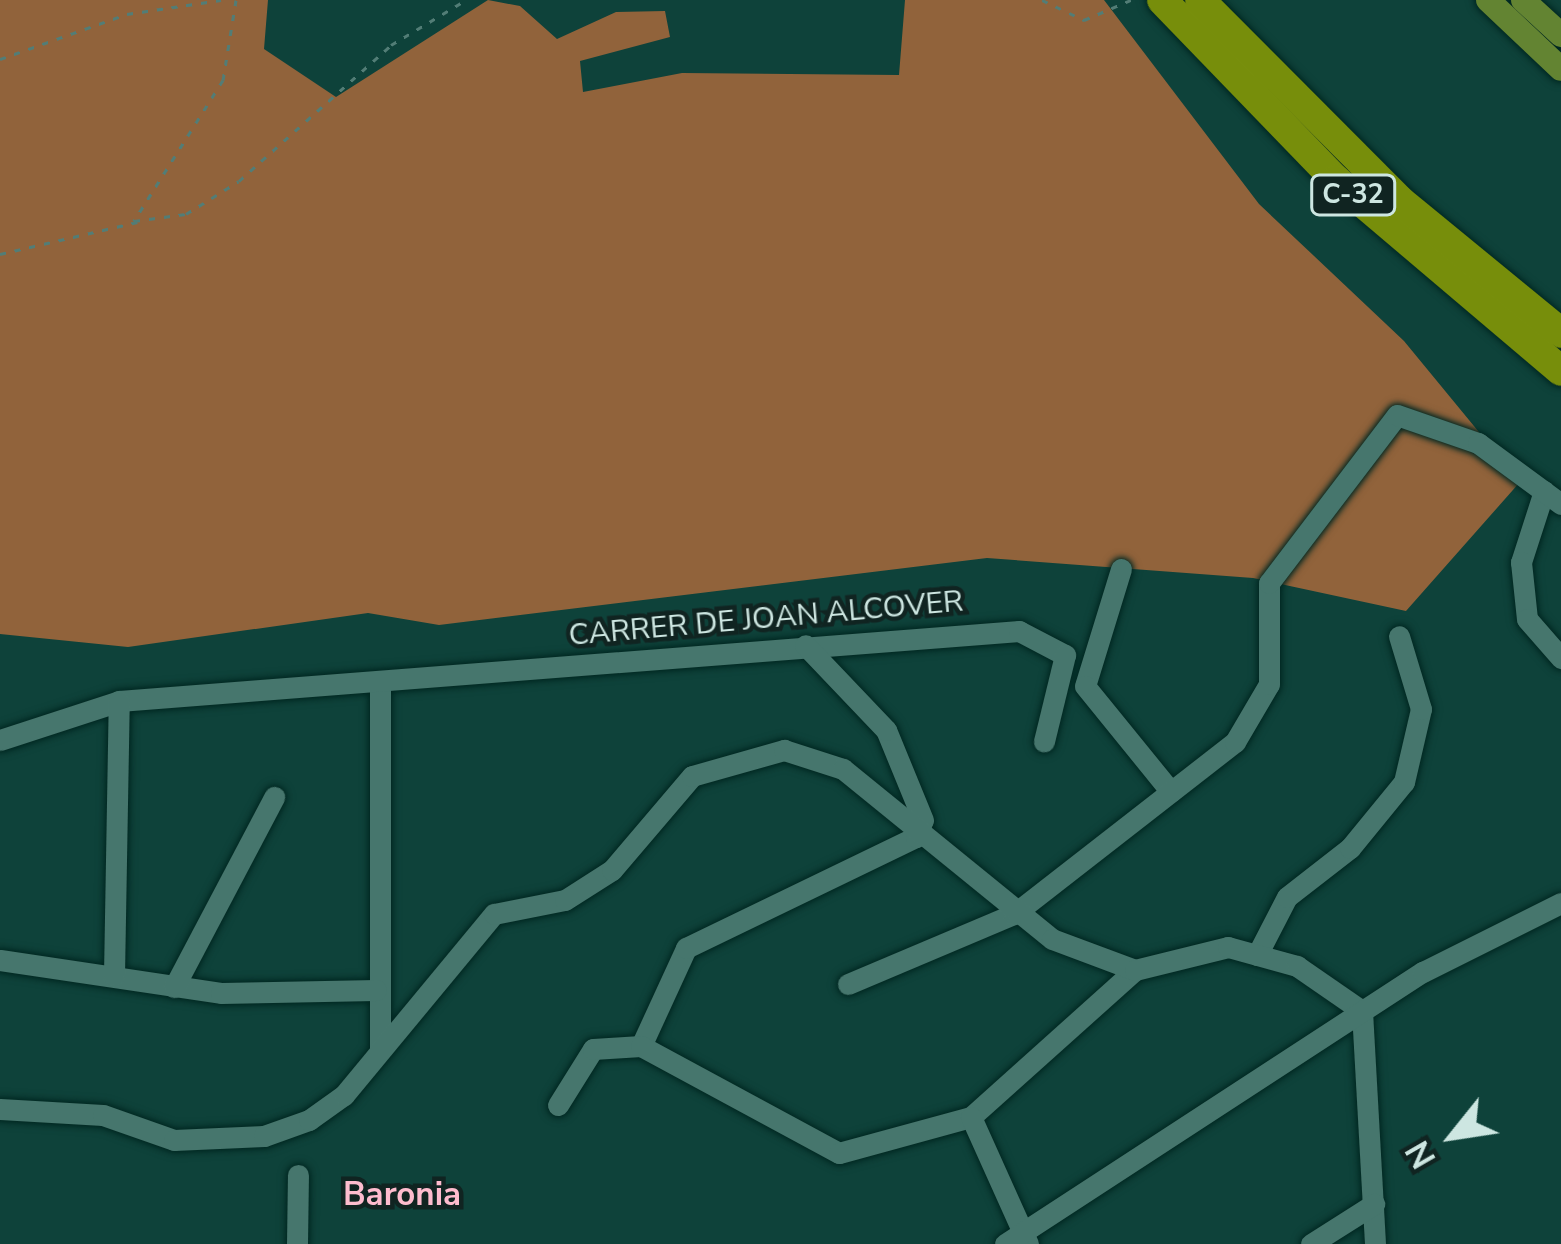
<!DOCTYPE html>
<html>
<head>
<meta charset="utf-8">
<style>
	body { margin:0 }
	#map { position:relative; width:1561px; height:1244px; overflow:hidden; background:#0e423a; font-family:"Nunito Sans",sans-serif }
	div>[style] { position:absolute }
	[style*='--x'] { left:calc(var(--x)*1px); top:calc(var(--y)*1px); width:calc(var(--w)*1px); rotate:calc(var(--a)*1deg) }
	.forest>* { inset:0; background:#91633b }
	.path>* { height:3px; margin-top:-1.5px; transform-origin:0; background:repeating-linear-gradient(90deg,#527d76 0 6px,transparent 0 15px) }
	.roads { filter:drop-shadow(0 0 3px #002721) drop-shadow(0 0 3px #002721) }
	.minor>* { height:21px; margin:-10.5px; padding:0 10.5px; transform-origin:10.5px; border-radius:10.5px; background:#46766d }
	.major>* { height:24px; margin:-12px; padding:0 12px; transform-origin:12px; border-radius:12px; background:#638432 }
	.highway>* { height:30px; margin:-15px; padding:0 15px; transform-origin:15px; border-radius:15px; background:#778e0b }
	span { translate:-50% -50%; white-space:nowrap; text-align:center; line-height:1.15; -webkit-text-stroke:9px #102421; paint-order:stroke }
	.shield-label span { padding:3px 9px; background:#102421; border:3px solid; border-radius:9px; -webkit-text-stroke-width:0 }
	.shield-label { font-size:27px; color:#cde6e1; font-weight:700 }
	.street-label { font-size:30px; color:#cde6e1 }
	.neighbourhood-label { font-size:33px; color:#febcce; font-weight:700 }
	.north { position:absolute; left:1393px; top:1076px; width:120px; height:120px; -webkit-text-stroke:9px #102421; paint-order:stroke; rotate:240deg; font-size:33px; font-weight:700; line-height:48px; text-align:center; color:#cde6e1 }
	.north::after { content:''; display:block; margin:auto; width:42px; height:54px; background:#cde6e1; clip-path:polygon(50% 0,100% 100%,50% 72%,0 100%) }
</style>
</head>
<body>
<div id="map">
	<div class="forest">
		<i style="clip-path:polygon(0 0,268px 0,264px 49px,336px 97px,488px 0,520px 6px,557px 39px,616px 12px,665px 11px,670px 37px,580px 61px,583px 92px,682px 73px,899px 75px,905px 0,1104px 0,1259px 204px,1404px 341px,1520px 482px,1406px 611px,1253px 578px,987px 558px,439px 625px,368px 613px,128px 647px,0 634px)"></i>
	</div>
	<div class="path">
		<i style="--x:236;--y:0;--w:81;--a:99.2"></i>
		<i style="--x:223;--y:80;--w:167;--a:122.3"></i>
		<i style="--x:134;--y:221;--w:52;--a:-7.7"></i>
		<i style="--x:186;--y:214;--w:62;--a:-31.9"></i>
		<i style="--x:239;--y:181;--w:204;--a:-41.8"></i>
		<i style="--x:391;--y:45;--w:87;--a:-31"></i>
		<i style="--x:1042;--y:0;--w:47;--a:25.5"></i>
		<i style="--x:1084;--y:20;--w:51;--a:-23.1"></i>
		<i style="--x:0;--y:59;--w:135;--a:-19.5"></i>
		<i style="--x:127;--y:14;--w:95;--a:-8.5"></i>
		<i style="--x:0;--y:254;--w:141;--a:-13.1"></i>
	</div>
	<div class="roads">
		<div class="minor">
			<i style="--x:1544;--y:491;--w:75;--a:107.9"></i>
			<i style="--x:1521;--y:562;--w:57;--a:84"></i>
			<i style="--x:1527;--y:619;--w:52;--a:48.9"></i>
			<i style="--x:1121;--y:569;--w:122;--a:107.1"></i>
			<i style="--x:1085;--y:686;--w:136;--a:50.9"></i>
			<i style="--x:380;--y:684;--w:365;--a:90"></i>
			<i style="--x:0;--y:740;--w:125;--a:-18.1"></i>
			<i style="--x:119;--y:701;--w:903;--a:-4.45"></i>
			<i style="--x:1019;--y:631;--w:52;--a:27.6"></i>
			<i style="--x:1065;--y:655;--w:89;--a:103.7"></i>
			<i style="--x:1257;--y:955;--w:65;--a:-62.7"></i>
			<i style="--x:1287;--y:897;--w:80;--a:-37.9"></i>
			<i style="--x:1350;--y:848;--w:85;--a:-50.7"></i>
			<i style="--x:1404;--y:782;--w:75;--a:-76.9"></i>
			<i style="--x:1421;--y:709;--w:76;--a:-106.8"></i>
			<i style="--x:0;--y:960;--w:223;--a:8.5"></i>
			<i style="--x:221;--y:993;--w:155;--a:-1.1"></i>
			<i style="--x:114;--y:975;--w:274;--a:-89"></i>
			<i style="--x:848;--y:984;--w:180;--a:-22.9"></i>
			<i style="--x:1014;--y:914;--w:280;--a:-37.9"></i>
			<i style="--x:1235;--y:742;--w:67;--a:-59.6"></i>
			<i style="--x:1269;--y:684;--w:101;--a:-90"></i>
			<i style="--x:1269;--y:583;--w:211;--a:-52.7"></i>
			<i style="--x:1397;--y:415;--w:86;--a:19.1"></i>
			<i style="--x:1478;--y:443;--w:103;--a:36.3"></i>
			<i style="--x:174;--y:987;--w:215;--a:-62.2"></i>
			<i style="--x:1362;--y:1011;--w:233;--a:86.8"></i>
			<i style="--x:641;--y:1046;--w:108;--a:-65.3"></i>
			<i style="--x:686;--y:948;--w:255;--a:-25.8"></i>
			<i style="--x:916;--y:837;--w:18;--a:-68"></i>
			<i style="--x:923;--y:820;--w:97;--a:-112.3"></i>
			<i style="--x:886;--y:730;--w:117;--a:-133.6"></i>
			<i style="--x:558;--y:1105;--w:66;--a:-58"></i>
			<i style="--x:593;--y:1049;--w:48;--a:-3.6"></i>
			<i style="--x:641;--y:1046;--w:225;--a:28.4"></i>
			<i style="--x:839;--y:1153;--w:137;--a:-15.3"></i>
			<i style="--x:971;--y:1117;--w:220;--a:-41.9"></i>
			<i style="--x:0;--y:1109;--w:103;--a:3.3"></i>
			<i style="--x:103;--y:1115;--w:75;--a:19.4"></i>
			<i style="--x:174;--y:1140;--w:90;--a:-2.5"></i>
			<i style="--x:264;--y:1136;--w:48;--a:-19.6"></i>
			<i style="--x:309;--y:1120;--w:43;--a:-35.5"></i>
			<i style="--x:344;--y:1095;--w:235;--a:-50.4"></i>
			<i style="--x:494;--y:914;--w:72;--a:-11.2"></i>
			<i style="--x:565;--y:900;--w:56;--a:-32.6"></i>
			<i style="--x:612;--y:870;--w:123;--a:-49.6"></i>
			<i style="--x:692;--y:776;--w:96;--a:-15.8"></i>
			<i style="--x:784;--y:750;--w:62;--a:17.9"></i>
			<i style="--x:843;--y:769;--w:269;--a:39.1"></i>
			<i style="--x:1052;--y:939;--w:89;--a:20.5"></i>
			<i style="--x:1135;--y:970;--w:96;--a:-13.9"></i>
			<i style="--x:1228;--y:947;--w:72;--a:15.4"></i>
			<i style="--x:1297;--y:966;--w:79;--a:34.7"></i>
			<i style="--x:971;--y:1117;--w:139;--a:65.8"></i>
			<i style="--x:297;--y:1244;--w:69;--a:-89.2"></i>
			<i style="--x:1005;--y:1244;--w:499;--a:-33.1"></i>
			<i style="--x:1423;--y:972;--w:154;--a:-26.6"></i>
			<i style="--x:1311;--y:1244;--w:75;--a:-32.4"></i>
		</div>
		<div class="major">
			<i style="--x:1488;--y:0;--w:100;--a:43.4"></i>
			<i style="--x:1523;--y:0;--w:52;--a:42.6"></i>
		</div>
		<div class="highway">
			<i style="--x:1162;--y:0;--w:250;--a:46"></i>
			<i style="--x:1336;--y:180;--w:295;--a:40.3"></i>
			<i style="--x:1200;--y:0;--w:281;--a:45.1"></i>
			<i style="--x:1398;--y:199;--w:211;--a:39.4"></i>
		</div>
	</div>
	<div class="shield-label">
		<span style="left:1353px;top:195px">C-32</span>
	</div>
	<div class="street-label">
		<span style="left:766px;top:619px;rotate:-5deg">CARRER DE JOAN ALCOVER</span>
	</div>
	<div class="neighbourhood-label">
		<span style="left:402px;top:1195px">Baronia</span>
	</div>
	<div class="north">N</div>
</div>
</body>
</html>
